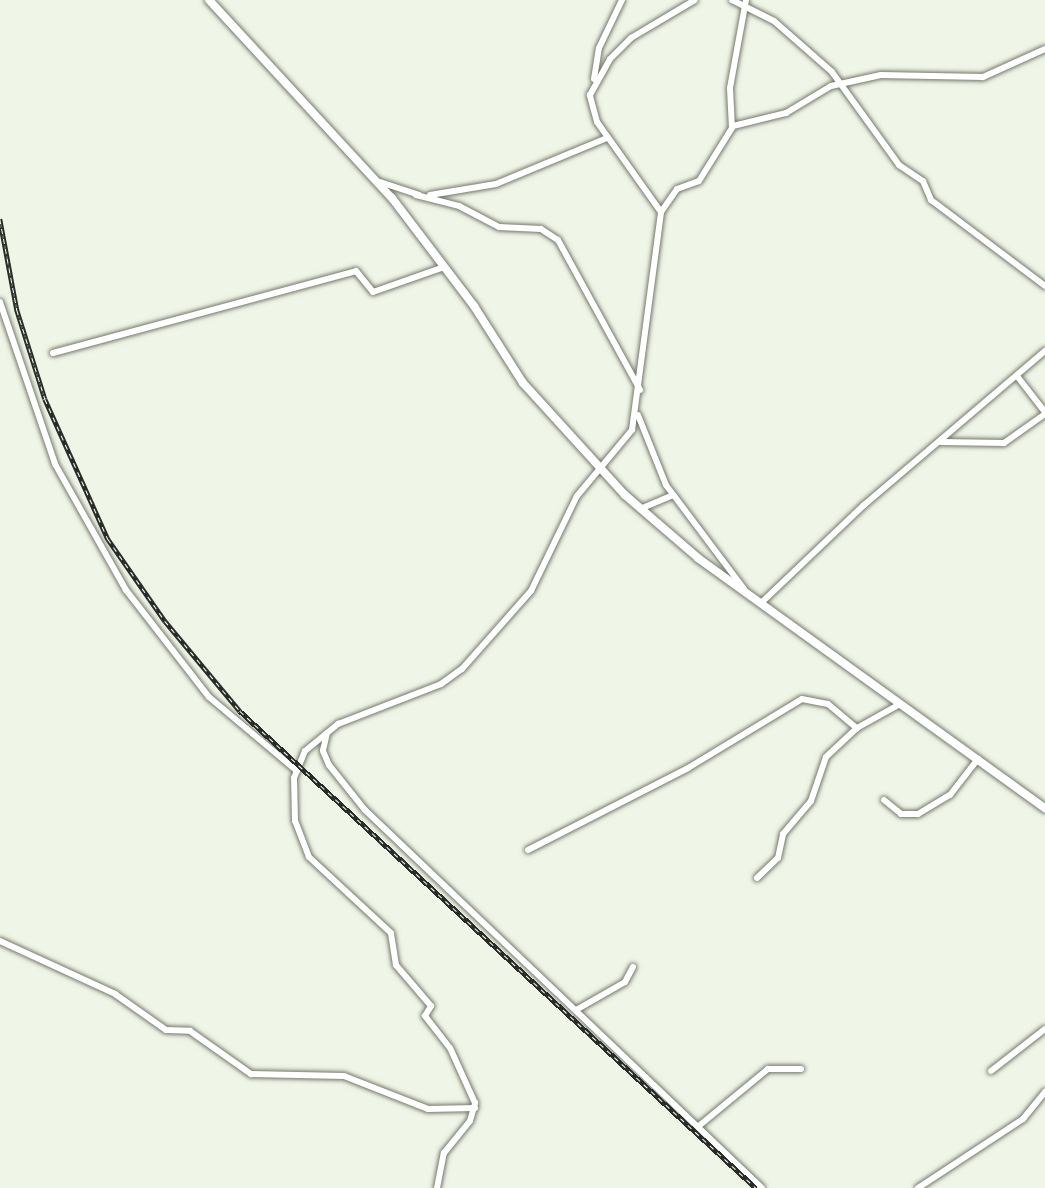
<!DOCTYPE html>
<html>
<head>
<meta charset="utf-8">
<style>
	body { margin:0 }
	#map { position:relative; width:1045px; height:1188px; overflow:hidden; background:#f0f6e7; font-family:"Public Sans",sans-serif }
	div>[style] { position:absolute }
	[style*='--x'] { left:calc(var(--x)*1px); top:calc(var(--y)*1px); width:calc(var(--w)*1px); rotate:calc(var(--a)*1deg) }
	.roads { filter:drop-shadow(0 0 2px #74796b) drop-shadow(0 0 2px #74796b) }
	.minor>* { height:6px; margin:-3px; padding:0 3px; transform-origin:3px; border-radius:3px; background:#fff }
	.tertiary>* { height:8px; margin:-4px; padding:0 4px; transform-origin:4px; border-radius:4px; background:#fff }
	.rail>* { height:4.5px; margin-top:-2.25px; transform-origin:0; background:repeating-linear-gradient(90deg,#fff 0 5px,#2a2d27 0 10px); box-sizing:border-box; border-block:2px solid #2a2d27 }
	span { translate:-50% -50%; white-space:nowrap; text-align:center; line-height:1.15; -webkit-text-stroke:5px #fff; paint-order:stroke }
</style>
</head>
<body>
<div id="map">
	<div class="roads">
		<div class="minor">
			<i style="--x:732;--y:0;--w:47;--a:26.6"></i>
			<i style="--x:774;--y:21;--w:77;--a:41.3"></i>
			<i style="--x:832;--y:72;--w:115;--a:54.2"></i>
			<i style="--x:899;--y:165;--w:29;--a:34"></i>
			<i style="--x:923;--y:181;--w:21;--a:67"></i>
			<i style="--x:931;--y:200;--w:143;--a:37"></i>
			<i style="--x:594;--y:79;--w:31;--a:-81"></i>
			<i style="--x:599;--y:48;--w:53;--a:-64.4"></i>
			<i style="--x:733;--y:126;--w:55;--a:-13.8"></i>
			<i style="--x:786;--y:113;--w:52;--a:-31"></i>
			<i style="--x:831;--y:86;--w:51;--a:-12.4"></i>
			<i style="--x:881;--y:75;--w:102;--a:1.1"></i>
			<i style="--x:983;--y:77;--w:68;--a:-24.3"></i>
			<i style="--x:380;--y:182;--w:41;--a:18.4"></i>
			<i style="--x:416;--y:195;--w:44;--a:14.3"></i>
			<i style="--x:459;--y:206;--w:45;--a:27.7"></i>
			<i style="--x:499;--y:227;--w:42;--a:2.7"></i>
			<i style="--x:541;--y:229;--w:20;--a:33"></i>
			<i style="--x:558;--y:240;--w:171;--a:61.3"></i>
			<i style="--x:430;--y:195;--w:67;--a:-9.5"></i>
			<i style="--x:496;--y:184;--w:120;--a:-22.5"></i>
			<i style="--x:661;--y:212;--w:28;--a:-55"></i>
			<i style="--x:677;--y:189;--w:23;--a:-20"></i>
			<i style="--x:699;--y:181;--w:62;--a:-58.1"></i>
			<i style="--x:732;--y:128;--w:40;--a:-92.9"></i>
			<i style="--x:730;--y:88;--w:89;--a:-79.7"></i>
			<i style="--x:0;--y:302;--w:171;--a:71.2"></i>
			<i style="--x:55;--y:464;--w:145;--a:60.6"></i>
			<i style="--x:126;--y:590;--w:135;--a:52.2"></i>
			<i style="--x:209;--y:697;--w:115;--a:40.1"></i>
			<i style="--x:53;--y:353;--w:314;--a:-15.1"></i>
			<i style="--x:356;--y:271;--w:27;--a:51"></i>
			<i style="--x:373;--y:292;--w:75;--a:-19.4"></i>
			<i style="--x:1017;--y:376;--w:46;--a:52.1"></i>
			<i style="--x:638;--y:415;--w:75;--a:68.2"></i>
			<i style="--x:666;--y:485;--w:130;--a:53.1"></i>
			<i style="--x:941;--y:442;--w:63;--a:0.9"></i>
			<i style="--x:1004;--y:443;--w:50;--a:-35.3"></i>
			<i style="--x:640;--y:509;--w:36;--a:-23"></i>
			<i style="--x:761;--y:603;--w:142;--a:-43.6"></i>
			<i style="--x:864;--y:505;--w:238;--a:-40.4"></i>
			<i style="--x:327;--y:733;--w:18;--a:103"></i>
			<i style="--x:323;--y:751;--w:15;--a:67"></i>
			<i style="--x:329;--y:765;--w:58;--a:51.3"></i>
			<i style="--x:365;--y:810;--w:548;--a:43.6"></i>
			<i style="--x:884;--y:800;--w:22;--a:39"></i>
			<i style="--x:901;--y:814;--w:17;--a:0"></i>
			<i style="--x:918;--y:814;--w:37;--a:-31"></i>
			<i style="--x:950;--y:795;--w:46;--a:-52.1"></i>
			<i style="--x:528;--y:850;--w:180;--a:-27.1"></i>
			<i style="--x:688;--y:768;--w:133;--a:-31.2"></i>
			<i style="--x:802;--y:699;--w:26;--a:11"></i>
			<i style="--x:828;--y:704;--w:38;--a:40"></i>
			<i style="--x:757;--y:878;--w:29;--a:-44"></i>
			<i style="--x:778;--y:858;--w:25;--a:-78"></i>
			<i style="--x:783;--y:834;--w:43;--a:-49.7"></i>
			<i style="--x:811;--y:801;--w:46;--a:-71.2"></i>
			<i style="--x:826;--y:757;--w:42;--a:-43.1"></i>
			<i style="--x:857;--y:728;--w:49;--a:-29.2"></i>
			<i style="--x:0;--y:941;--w:127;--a:24.7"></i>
			<i style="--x:115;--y:994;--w:62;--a:35.2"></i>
			<i style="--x:166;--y:1030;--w:24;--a:2"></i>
			<i style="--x:190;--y:1031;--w:75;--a:35.2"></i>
			<i style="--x:251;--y:1074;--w:93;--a:1.2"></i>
			<i style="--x:344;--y:1076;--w:90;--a:21.4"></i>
			<i style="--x:428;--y:1109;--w:47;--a:-1.2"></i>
			<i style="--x:576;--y:1010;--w:56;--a:-29.7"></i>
			<i style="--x:625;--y:982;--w:17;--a:-62"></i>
			<i style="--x:991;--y:1071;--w:68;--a:-37.9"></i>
			<i style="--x:700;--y:1125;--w:88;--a:-39.5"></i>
			<i style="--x:768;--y:1069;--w:33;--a:0"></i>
			<i style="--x:437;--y:1188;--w:36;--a:-79"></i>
			<i style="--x:444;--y:1153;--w:41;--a:-50.9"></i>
			<i style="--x:470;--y:1121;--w:19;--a:-74"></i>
			<i style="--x:475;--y:1103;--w:60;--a:-114.4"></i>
			<i style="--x:450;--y:1048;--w:41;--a:-128"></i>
			<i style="--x:425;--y:1016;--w:12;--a:-59"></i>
			<i style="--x:431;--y:1006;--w:54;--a:-130.5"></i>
			<i style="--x:396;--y:965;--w:32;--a:-99"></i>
			<i style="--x:391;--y:933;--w:112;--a:-137.2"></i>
			<i style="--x:309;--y:857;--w:39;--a:-111"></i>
			<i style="--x:295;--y:821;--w:43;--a:-91.3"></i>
			<i style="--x:294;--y:778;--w:29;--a:-68"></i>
			<i style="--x:305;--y:751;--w:43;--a:-39.3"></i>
			<i style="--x:338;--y:724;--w:110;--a:-21.2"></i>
			<i style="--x:441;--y:684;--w:26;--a:-36"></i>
			<i style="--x:462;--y:669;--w:104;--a:-48.5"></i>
			<i style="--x:531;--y:591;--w:106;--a:-64.2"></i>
			<i style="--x:577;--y:496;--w:86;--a:-50.2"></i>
			<i style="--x:632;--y:430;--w:220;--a:-82.4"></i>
			<i style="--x:661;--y:212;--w:110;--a:-125.4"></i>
			<i style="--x:597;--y:122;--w:28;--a:-105"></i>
			<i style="--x:590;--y:95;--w:41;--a:-60.9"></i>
			<i style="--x:610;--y:59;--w:30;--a:-45"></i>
			<i style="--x:631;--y:38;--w:74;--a:-30.7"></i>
			<i style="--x:918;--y:1188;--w:126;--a:-33.3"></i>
			<i style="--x:1023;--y:1119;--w:35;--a:-51"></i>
		</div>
		<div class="tertiary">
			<i style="--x:209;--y:0;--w:270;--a:47.3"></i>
			<i style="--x:392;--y:198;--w:136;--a:52.8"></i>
			<i style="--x:474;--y:306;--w:91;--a:57.5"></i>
			<i style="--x:523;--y:383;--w:151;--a:47.7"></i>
			<i style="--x:625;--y:495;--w:96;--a:40.8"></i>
			<i style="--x:698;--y:558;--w:428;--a:35.8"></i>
		</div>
	</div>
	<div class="rail">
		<i style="--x:0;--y:219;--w:93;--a:79.4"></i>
		<i style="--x:17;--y:310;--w:93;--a:72.5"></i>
		<i style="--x:45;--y:399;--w:154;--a:65.8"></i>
		<i style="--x:108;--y:539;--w:100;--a:55.2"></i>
		<i style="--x:165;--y:621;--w:117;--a:50.2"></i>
		<i style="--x:240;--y:711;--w:703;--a:42.75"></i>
	</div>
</div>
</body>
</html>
